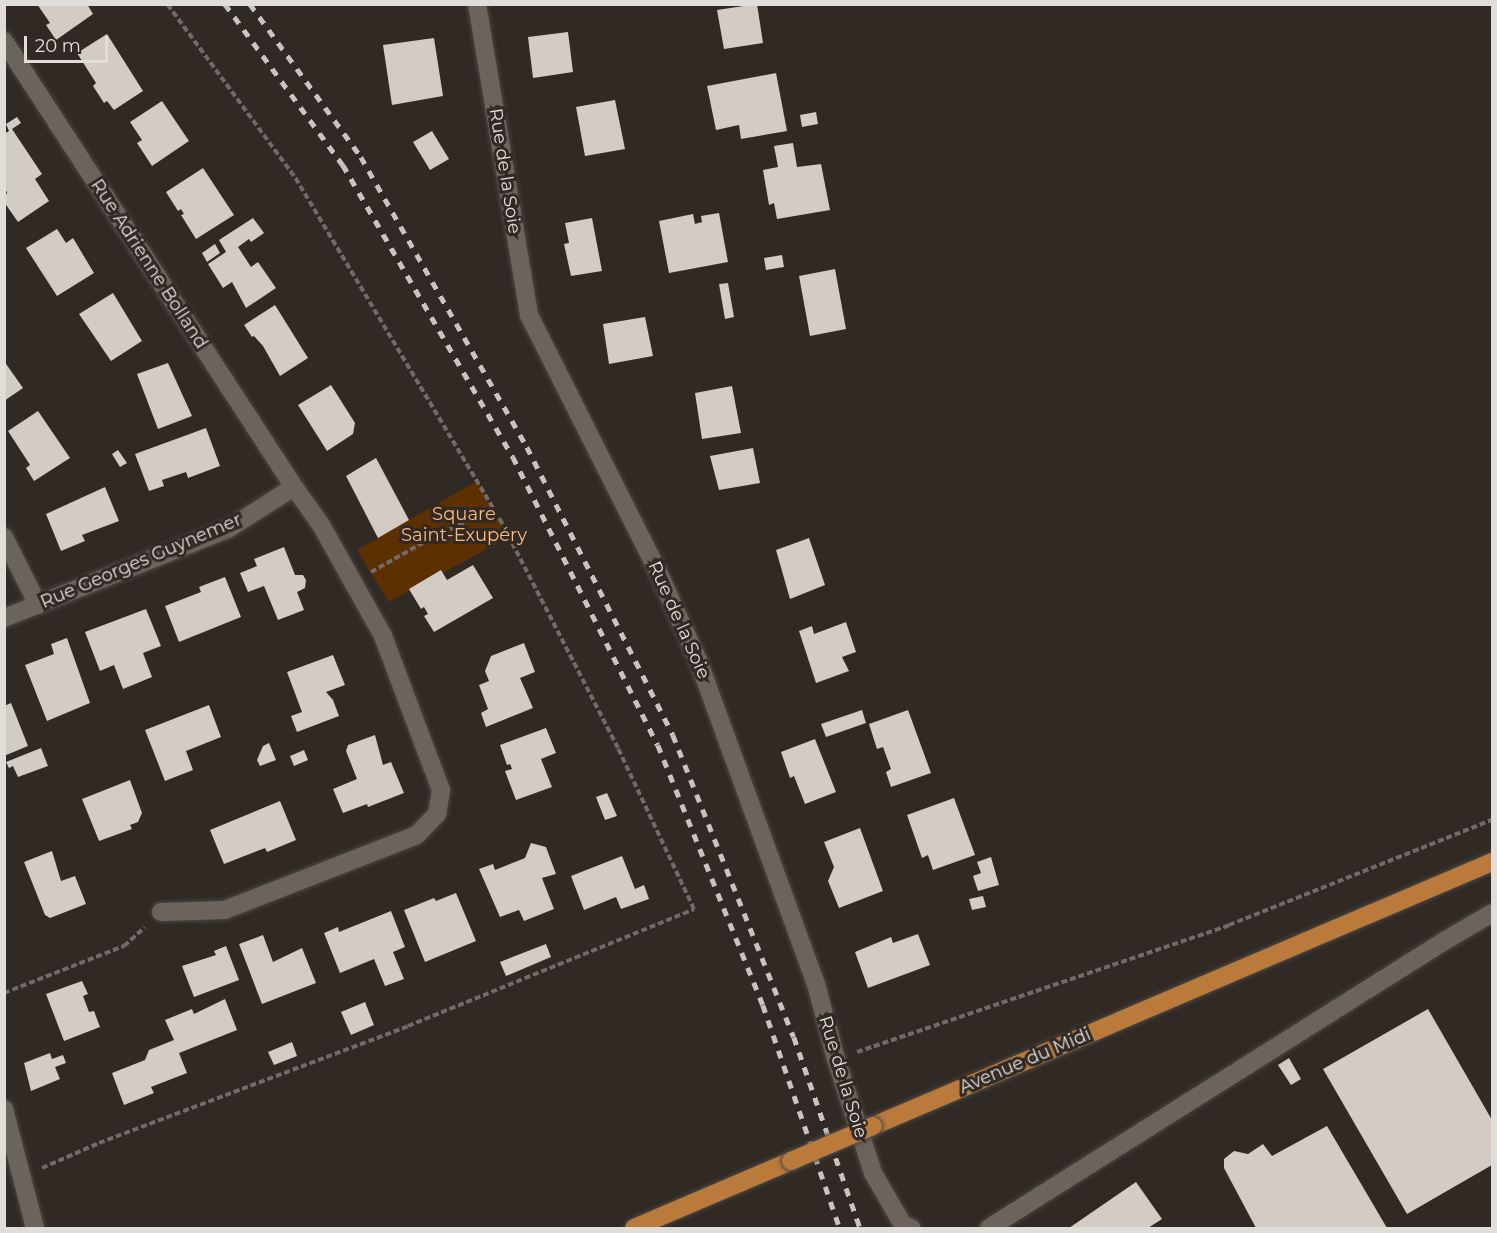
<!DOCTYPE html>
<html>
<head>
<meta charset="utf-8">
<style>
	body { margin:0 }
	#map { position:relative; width:1497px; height:1233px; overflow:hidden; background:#302924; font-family:Montserrat,sans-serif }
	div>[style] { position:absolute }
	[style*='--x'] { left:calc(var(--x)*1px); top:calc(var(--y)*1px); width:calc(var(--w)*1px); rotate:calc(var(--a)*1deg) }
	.green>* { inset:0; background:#5c3000 }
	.building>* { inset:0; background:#d4cbc4 }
	.path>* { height:4px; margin-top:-2px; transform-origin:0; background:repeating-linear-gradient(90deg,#716b67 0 6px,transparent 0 9px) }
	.roads { filter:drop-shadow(0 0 2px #4c4742) drop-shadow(0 0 2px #4c4742) }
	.minor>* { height:18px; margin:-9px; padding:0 9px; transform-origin:9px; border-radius:9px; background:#6b635c }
	.major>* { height:18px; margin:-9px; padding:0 9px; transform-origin:9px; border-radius:9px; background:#b97a3c }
	.rail>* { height:4.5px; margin-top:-2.25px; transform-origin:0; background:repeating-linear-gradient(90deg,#c8c4c0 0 8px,transparent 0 16px) }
	.bridges { filter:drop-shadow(0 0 2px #4c4742) drop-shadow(0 0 2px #4c4742) }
	.major-bridge>* { height:18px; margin:-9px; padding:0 9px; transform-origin:9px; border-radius:9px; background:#b97a3c }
	span { translate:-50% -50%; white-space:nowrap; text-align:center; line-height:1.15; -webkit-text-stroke:6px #302924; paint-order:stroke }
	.street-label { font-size:18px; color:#e1ddd9 }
	.park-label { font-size:18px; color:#feb77e }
	.frame { position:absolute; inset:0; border:6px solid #e1ddd9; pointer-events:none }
	.scale { position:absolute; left:24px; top:36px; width:84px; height:27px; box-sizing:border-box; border:3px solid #e1ddd9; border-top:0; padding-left:8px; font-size:18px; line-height:21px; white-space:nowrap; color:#e1ddd9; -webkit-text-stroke:4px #302924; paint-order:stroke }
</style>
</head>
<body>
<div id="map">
	<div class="green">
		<i style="clip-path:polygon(477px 481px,509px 537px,389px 602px,357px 550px)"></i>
	</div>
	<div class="building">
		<i style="clip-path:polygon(37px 4px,87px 4px,93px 14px,56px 40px,46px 25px,50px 23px)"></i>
		<i style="clip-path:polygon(757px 4px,763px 43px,724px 49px,717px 10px)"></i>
		<i style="clip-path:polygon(568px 32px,573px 72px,533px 78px,528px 37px)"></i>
		<i style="clip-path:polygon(107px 34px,143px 91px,114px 110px,107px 101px,104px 103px,93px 86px,96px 83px,77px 53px)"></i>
		<i style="clip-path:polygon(434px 38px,443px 96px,392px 105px,383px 45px)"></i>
		<i style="clip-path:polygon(776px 73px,787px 131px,741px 139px,739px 125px,716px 130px,707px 86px)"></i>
		<i style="clip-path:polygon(615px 100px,625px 149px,585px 156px,576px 107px)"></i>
		<i style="clip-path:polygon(162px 101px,189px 141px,152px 166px,137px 143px,142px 140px,130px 122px)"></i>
		<i style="clip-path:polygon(816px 112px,818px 124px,802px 127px,800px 115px)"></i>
		<i style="clip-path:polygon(17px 117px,21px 123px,12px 129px,42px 174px,35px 179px,49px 201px,18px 222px,4px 202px,7px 192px,4px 188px,4px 134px,9px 131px,6px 124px)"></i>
		<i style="clip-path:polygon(432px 131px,449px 159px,430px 170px,413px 142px)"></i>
		<i style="clip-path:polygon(793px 143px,797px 167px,821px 164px,830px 210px,777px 219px,774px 203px,769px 205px,763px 170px,778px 167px,774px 146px)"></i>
		<i style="clip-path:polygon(203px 168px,234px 215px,196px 239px,181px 215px,184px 214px,181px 209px,178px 211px,166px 192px)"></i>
		<i style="clip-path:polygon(719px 213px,728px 262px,669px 273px,659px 221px,693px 214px,695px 224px,702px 222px,701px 216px)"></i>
		<i style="clip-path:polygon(253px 218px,264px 233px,251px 242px,249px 239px,238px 247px,251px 267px,258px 262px,276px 288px,246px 308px,232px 282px,223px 288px,208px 264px,226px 252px,219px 240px)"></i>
		<i style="clip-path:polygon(592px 218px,602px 271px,571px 276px,564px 244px,569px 243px,565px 223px)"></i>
		<i style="clip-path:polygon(57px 229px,66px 243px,73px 238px,94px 273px,57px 296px,26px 248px)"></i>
		<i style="clip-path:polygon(215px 244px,220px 253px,207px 262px,202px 253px)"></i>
		<i style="clip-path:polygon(782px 255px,784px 267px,766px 270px,764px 258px)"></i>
		<i style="clip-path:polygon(835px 269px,846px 329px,810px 336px,799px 276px)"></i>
		<i style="clip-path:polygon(728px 283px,734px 317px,725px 319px,719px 284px)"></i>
		<i style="clip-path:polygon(113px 293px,142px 341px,111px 361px,79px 314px)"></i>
		<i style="clip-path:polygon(275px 305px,308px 358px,280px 376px,263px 346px,254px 336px,252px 337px,244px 325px)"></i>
		<i style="clip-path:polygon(645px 317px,653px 356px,609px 364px,603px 324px)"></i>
		<i style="clip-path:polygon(4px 361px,23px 388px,4px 401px)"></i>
		<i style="clip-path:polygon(168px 363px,192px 416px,158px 429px,137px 374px)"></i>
		<i style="clip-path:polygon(331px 385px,355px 423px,353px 434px,327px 451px,298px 405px)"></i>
		<i style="clip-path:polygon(732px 386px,741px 433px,702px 439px,695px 393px)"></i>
		<i style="clip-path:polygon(38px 411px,70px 458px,34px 481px,26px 468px,30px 465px,8px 431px)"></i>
		<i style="clip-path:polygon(206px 428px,220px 466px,188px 478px,186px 472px,162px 480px,164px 486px,149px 491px,135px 454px)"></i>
		<i style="clip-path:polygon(753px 448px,760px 483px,719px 490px,710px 456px)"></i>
		<i style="clip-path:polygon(118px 450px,127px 463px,120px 467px,112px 454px)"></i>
		<i style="clip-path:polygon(376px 458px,409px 520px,378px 538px,346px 476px)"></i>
		<i style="clip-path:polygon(105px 487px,119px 521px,82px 535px,85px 541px,61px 551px,46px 514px)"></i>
		<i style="clip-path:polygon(809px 538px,825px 585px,790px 599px,776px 550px)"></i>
		<i style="clip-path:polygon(284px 547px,295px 575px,303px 575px,306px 580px,305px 588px,297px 592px,304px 610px,278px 620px,264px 586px,248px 592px,240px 573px,257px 566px,254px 559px)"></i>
		<i style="clip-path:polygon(473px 565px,493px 598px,434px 632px,424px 616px,428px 614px,424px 607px,421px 609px,409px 589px,441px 570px,447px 580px)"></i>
		<i style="clip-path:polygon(225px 577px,241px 617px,179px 642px,165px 606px,201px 592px,199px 587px)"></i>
		<i style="clip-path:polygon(146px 609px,161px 646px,143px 653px,152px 677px,123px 689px,114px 665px,100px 671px,85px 632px)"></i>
		<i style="clip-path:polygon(846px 622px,856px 652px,842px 657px,849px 671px,816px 683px,799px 631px,812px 626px,814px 634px)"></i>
		<i style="clip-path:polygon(67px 638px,90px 703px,47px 721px,25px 665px,54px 654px,51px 644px)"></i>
		<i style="clip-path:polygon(524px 643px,535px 672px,520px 678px,533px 708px,486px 727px,481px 713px,488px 709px,479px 685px,489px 681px,485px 671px,491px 656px)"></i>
		<i style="clip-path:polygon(333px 655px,345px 685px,326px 692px,333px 700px,339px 716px,297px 732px,291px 716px,302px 712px,287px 672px)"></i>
		<i style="clip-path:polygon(11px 703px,28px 746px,4px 756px,4px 706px)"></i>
		<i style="clip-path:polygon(209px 705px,221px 737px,186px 751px,193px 770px,165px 781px,145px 730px)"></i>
		<i style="clip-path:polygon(862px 710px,866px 723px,826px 737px,821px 724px)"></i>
		<i style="clip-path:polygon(908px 710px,931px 773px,891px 787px,886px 772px,891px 769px,883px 747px,877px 749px,869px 724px)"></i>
		<i style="clip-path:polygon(546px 728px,556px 753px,541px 759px,552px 787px,516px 800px,505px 771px,512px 769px,510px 764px,507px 765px,500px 745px)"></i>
		<i style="clip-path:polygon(375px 735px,383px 765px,391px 762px,404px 793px,368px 807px,367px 804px,343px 813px,333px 789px,357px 779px,346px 751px,348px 745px)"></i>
		<i style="clip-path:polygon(815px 739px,836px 792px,805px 804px,794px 776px,790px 778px,781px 752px)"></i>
		<i style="clip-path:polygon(269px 743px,276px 760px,260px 766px,257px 760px,263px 746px)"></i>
		<i style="clip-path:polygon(41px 748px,48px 766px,18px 777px,13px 766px,9px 768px,6px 762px)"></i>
		<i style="clip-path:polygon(304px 750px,308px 760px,294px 766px,290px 756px)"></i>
		<i style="clip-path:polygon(130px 780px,142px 813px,138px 822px,130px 825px,132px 829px,99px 841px,82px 799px)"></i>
		<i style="clip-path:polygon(607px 793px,617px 816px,605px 820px,596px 797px)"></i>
		<i style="clip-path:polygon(954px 798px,975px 855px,933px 870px,928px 855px,922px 858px,907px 815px)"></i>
		<i style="clip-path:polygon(280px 801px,296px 840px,267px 852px,265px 848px,224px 864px,210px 830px)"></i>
		<i style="clip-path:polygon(860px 828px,883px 891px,839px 908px,828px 881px,834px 867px,824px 842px)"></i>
		<i style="clip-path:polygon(531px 843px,546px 847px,556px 874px,542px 878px,554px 909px,524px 921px,519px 910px,500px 917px,479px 869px,493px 864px,495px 870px,525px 858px)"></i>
		<i style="clip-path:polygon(52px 851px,61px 881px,75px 876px,86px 904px,50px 918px,45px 915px,24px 862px)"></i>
		<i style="clip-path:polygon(622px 856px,635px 889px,644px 885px,649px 899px,621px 909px,616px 897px,584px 910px,571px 876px)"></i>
		<i style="clip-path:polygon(991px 857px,999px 885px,978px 891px,973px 876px,981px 873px,977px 862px)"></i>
		<i style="clip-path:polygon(456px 893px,476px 941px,425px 962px,404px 910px,434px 898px,436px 901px)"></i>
		<i style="clip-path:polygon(983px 896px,986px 907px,972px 910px,969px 899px)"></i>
		<i style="clip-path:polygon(391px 911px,405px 947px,393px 952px,404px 979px,385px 986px,374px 959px,340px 973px,324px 933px,338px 927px,339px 932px)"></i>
		<i style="clip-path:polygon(918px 934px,930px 965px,868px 988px,855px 952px,891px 937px,893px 943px)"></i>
		<i style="clip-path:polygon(263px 935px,273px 962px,302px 948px,316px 983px,262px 1004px,239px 944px)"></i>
		<i style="clip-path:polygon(546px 944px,551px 957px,506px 976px,500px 962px)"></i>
		<i style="clip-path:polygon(226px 946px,239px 980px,194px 997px,182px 966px,216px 955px,214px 951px)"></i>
		<i style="clip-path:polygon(82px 981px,88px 994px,83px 996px,89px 1012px,94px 1011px,100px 1027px,64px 1041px,46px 994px)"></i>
		<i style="clip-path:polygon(225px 999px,237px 1030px,179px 1053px,187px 1073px,151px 1087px,154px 1093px,124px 1105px,112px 1073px,145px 1060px,149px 1050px,174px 1040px,165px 1020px,192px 1009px,194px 1014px)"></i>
		<i style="clip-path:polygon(365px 1002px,374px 1025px,351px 1035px,341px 1012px)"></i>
		<i style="clip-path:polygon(1428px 1009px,1492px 1120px,1492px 1165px,1407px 1214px,1323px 1069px)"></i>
		<i style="clip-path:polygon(292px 1042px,297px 1056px,274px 1065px,268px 1052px)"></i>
		<i style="clip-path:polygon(50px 1053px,52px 1059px,63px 1055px,66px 1063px,55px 1067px,60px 1079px,31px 1091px,24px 1063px)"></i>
		<i style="clip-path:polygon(1289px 1058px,1301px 1079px,1291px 1085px,1278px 1065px)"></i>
		<i style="clip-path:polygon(1327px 1126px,1387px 1228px,1256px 1228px,1224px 1168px,1224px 1159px,1234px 1151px,1248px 1154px,1263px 1144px,1272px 1156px)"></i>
		<i style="clip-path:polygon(1136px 1182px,1162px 1219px,1148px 1228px,1069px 1228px)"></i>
	</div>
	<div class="path">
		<i style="--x:371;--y:572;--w:63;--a:-29.4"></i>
		<i style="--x:426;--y:541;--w:75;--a:-26.2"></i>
		<i style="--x:4;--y:993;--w:129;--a:-21.4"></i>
		<i style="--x:124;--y:946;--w:28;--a:-42"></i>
		<i style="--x:857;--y:1052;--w:393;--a:-18.8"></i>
		<i style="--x:1229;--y:925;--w:283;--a:-21.8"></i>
		<i style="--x:42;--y:1168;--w:62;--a:-23.7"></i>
		<i style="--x:99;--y:1143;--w:330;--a:-20.7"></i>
		<i style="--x:408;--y:1026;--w:309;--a:-22.2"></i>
		<i style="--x:694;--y:909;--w:178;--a:-115.3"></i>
		<i style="--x:618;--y:748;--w:253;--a:-117.3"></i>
		<i style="--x:502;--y:523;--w:405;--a:-120.9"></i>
		<i style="--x:294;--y:176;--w:214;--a:-126.4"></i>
	</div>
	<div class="roads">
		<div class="minor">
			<i style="--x:477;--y:4;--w:315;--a:80.5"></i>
			<i style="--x:529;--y:315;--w:288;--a:63.3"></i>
			<i style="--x:658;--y:572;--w:97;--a:65.6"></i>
			<i style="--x:698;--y:660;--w:345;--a:70"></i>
			<i style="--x:816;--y:984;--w:78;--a:75.1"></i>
			<i style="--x:836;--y:1059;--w:120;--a:72"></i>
			<i style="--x:873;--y:1173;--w:60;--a:60"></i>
			<i style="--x:903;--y:1225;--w:9;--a:21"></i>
			<i style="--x:4;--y:41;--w:532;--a:56.97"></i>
			<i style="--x:4;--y:537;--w:76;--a:63.4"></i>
			<i style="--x:4;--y:618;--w:241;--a:-21.7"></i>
			<i style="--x:228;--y:529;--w:78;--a:-32.5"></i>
			<i style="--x:294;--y:487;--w:47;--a:54.6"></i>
			<i style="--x:321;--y:525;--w:127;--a:60.8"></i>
			<i style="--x:383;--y:636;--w:165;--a:69.4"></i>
			<i style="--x:441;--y:790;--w:24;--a:99"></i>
			<i style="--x:437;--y:814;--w:29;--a:134"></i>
			<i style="--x:417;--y:835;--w:206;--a:158.7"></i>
			<i style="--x:225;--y:910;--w:64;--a:178.2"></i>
			<i style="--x:4;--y:1109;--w:123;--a:75.4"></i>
			<i style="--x:989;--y:1228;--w:540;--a:-32.22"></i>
			<i style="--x:1446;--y:940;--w:53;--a:-30.4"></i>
		</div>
		<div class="major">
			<i style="--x:873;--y:1126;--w:673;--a:-23.1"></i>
			<i style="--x:634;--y:1228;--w:171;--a:-23.1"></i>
		</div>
	</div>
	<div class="rail">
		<i style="--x:225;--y:4;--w:200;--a:53.8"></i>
		<i style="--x:343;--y:165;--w:338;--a:59.8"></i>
		<i style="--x:513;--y:457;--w:322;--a:63.3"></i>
		<i style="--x:658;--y:745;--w:280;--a:68"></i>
		<i style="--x:763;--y:1005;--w:236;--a:71"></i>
		<i style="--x:250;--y:4;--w:189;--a:54"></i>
		<i style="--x:361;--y:157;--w:334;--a:60.2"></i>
		<i style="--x:527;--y:447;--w:323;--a:63.1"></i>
		<i style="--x:673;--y:735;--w:325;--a:68.2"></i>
		<i style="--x:794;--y:1037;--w:202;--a:70.9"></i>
	</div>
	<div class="bridges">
		<div class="major-bridge">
			<i style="--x:791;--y:1161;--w:89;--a:-23.1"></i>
		</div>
	</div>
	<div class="street-label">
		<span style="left:505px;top:171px;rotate:81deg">Rue de la Soie</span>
		<span style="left:149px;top:264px;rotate:57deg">Rue Adrienne Bolland</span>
		<span style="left:141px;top:561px;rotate:-23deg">Rue Georges Guynemer</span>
		<span style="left:679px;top:620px;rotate:66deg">Rue de la Soie</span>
		<span style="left:1025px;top:1061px;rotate:-23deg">Avenue du Midi</span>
		<span style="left:843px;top:1077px;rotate:73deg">Rue de la Soie</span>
	</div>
	<div class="park-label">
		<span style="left:464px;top:525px">Square<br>Saint-Exupéry</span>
	</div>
	<div class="frame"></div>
	<div class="scale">20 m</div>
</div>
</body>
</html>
